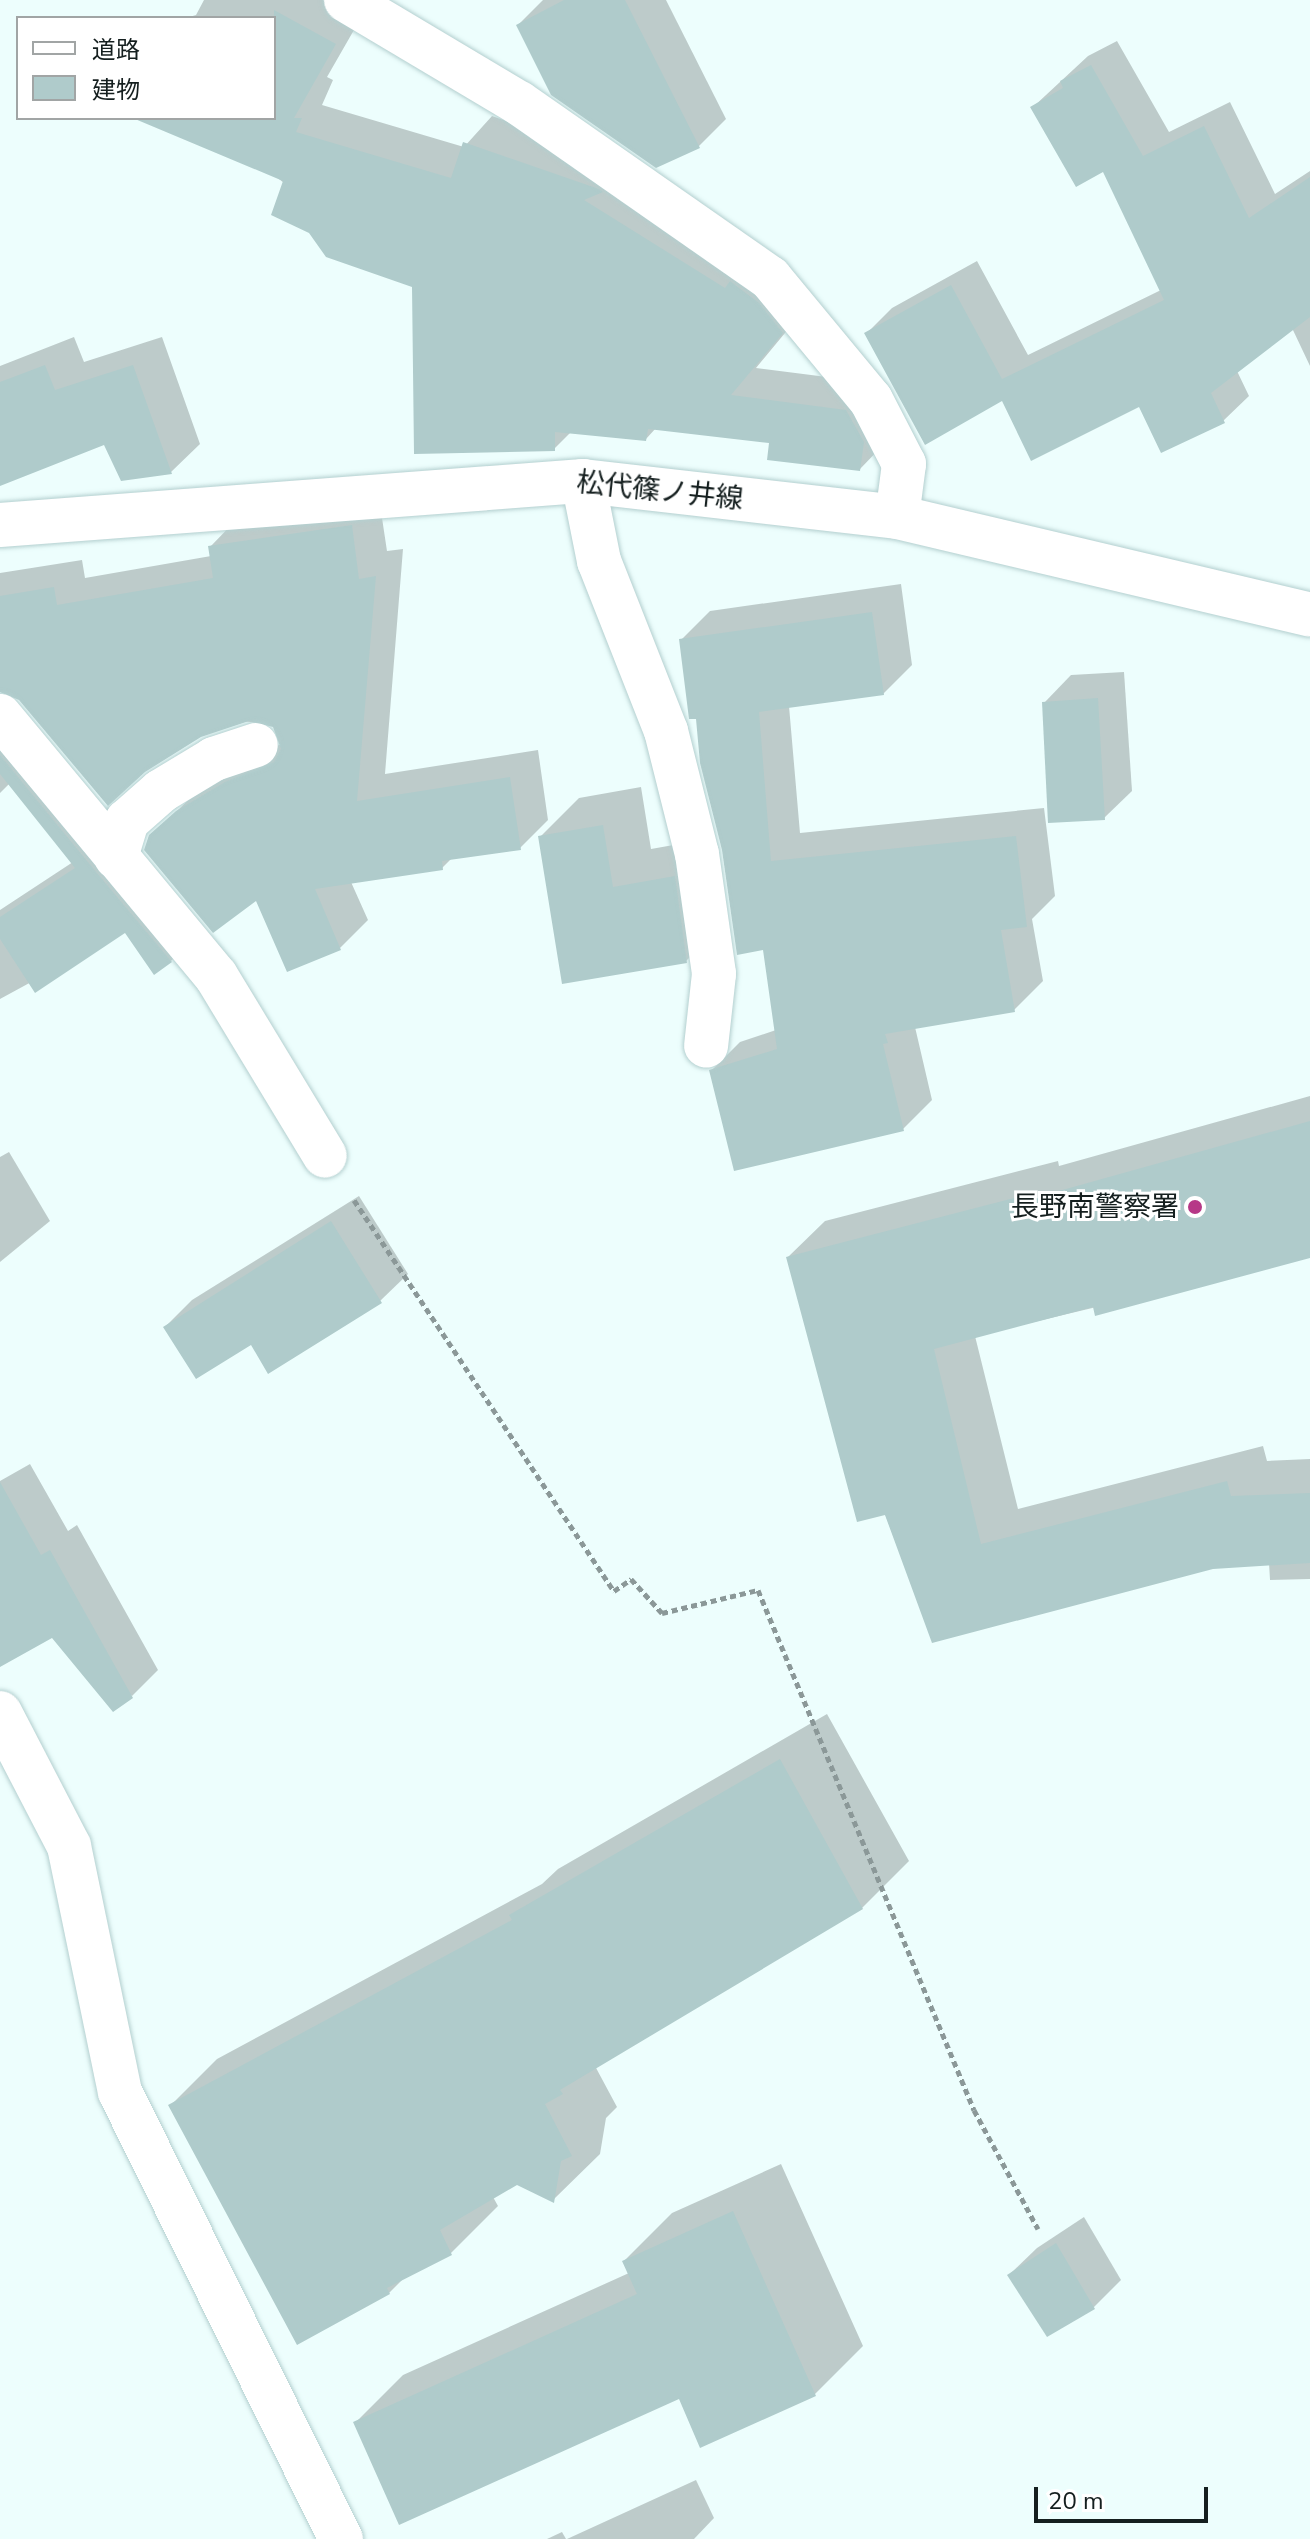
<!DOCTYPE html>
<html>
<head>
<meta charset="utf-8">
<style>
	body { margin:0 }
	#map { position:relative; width:1310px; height:2539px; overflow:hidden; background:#edfefd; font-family:"Nunito Sans","Noto Sans JP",sans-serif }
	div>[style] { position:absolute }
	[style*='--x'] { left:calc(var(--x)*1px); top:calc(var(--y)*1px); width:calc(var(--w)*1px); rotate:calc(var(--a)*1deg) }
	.shadow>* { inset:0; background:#0003 }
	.building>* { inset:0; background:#afcbcb }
	.path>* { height:5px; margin-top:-2.5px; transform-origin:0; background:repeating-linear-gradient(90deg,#8b9898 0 6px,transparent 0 10px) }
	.roads { filter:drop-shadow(0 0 2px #b3cfcf) drop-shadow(0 0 2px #b3cfcf) }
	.minor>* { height:44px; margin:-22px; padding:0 22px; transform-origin:22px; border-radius:22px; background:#fff }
	.major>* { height:44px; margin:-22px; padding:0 22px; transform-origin:22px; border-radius:22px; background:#fff }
	.dots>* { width:22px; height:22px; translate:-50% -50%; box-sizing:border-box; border:4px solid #fff; border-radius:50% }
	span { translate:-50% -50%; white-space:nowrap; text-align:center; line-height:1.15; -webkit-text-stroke:6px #fff; paint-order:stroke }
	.street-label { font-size:28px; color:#151f1f }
	.poi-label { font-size:28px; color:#151f1f }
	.right { translate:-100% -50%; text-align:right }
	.legend { position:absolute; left:16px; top:16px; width:260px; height:104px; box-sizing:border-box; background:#fff; border:2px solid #a1a5a5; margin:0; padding:10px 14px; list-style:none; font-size:24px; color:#151f1f }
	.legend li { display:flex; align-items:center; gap:16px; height:40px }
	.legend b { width:40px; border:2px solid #a1a5a5 }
	.scale { position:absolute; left:1034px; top:2487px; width:174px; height:36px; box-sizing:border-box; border:4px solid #151f1f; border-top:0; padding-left:10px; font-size:24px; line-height:28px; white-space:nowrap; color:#151f1f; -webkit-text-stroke:6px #fff; paint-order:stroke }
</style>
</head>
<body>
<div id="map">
	<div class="shadow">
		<i style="clip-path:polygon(204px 0,333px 0,362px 16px,327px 77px,333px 80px,322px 105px,464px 147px,492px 116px,626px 162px,809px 304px,756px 368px,874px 383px,887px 441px,860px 469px,771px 441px,656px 428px,646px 439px,571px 432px,554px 449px,414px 286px,202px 118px,274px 118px,274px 18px,186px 18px,196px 15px)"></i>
		<i style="clip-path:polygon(543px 0,666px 0,726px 119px,699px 146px,656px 166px,518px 25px)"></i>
		<i style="clip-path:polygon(1117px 41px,1169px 132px,1230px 102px,1275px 194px,1310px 171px,1310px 366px,1292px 328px,1237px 371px,1249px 396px,1223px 421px,1140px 404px,1003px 398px,867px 333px,892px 308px,977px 261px,1028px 355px,1161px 290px,1104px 169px,1032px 108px,1088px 56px)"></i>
		<i style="clip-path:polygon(74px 337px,84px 362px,162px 337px,200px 444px,171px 472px,105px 443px,0 484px,0 366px)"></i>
		<i style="clip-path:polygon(379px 498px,387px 551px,403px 549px,385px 774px,538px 750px,548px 820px,520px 848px,452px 858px,442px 868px,351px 882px,368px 920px,340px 948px,151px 836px,206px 783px,281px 744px,275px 725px,0 692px,0 573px,82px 560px,85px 578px,211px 556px,210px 547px,238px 518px)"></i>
		<i style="clip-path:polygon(901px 584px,912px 665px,883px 694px,789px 706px,800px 833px,1044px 808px,1055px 896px,1032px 919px,1043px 981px,1014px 1010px,915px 1027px,932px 1100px,903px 1129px,711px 1071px,740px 1042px,776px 1030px,765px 948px,724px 850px,681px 640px,710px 611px)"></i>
		<i style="clip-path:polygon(1124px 672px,1132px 791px,1104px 818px,1044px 703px,1071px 675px)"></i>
		<i style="clip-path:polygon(0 750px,197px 935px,171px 961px,125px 931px,0 999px,0 910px,73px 862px,10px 783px,0 793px)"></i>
		<i style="clip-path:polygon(641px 787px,651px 849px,713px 838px,725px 922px,686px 961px,540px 837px,579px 798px)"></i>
		<i style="clip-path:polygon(1310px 1096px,1310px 1256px,975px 1336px,1018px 1509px,1263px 1446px,1267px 1461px,1310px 1459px,1310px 1579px,1270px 1580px,1269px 1563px,1212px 1567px,933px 1641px,788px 1257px,825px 1221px,1058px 1161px,1059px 1166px)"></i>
		<i style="clip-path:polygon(9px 1152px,50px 1221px,0 1262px,0 1157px)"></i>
		<i style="clip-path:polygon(359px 1196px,408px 1274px,380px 1301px,252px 1342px,165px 1327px,192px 1300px)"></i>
		<i style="clip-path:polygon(30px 1464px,68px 1531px,77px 1525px,158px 1670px,132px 1696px,53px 1636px,0 1665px,0 1481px)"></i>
		<i style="clip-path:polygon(827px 1714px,909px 1861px,862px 1908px,595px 2066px,617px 2107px,606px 2118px,600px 2154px,553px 2200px,517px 2183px,493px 2197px,498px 2206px,451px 2253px,406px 2276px,389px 2293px,171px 2105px,217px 2059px,542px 1884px,558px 1869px)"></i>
		<i style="clip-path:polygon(781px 2164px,863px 2346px,815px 2394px,680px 2397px,355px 2423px,403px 2375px,629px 2273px,624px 2261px,672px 2213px)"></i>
		<i style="clip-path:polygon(1084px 2217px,1121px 2280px,1094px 2307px,1047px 2334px,1009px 2275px,1037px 2248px)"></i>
		<i style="clip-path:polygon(696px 2480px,714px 2518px,694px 2539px,567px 2539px)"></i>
		<i style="clip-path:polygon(562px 2532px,566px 2539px,547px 2539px)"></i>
	</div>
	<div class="building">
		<i style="clip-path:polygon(564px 0,625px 0,700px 148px,656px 168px,551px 95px,516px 25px)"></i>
		<i style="clip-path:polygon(274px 10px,336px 44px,294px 118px,302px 118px,296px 132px,451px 178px,463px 142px,599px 189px,603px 192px,584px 200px,725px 288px,730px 281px,759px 303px,783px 333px,731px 395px,846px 410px,864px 442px,860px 471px,767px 460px,769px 443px,648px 429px,646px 441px,555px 432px,555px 451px,414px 454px,412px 287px,326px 257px,309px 233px,271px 215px,283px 181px,135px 119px,274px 118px)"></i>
		<i style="clip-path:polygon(1091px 65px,1143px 156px,1204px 126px,1249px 218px,1310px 177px,1310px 317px,1211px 393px,1225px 423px,1161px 453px,1139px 407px,1031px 461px,1002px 401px,925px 445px,864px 333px,951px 285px,1002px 379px,1164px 300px,1103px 172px,1076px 187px,1030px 107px,1063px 88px,1060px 81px)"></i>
		<i style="clip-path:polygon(45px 365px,55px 390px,133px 365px,172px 474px,121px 481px,104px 445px,0 486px,0 382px)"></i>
		<i style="clip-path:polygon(352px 525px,359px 579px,376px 576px,357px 801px,510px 777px,521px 850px,442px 861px,443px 870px,315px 889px,341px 950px,287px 972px,256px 901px,213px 933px,144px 850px,149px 835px,176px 811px,225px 782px,274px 762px,281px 749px,273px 727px,249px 721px,201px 737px,145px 772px,108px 806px,19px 700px,0 692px,0 596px,54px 587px,57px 605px,213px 578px,208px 546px)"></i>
		<i style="clip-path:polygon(872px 612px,884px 695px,759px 712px,771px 861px,1016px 836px,1027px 927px,1001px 930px,1015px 1012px,885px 1034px,888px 1043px,883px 1044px,904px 1131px,734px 1171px,709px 1070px,777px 1049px,763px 950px,737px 955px,722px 850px,700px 763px,696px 719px,689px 719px,679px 639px)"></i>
		<i style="clip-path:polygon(1098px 698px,1105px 820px,1048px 823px,1042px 702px)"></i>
		<i style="clip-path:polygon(0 755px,97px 873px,172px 962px,154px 975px,125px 933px,35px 993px,0 939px,0 917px,75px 868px,0 774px)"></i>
		<i style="clip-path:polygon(603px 825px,613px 887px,675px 876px,687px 963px,562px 984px,538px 836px)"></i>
		<i style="clip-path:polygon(1310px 1121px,1310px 1258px,1095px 1316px,1093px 1307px,934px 1349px,981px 1544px,1227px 1481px,1231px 1496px,1310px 1493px,1310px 1563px,1213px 1569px,932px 1643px,885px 1515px,857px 1522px,786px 1257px,1022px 1196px,1023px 1201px)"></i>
		<i style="clip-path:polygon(331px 1221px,382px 1303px,268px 1374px,251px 1345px,196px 1379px,163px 1327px)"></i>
		<i style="clip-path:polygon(0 1482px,41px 1555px,50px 1550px,133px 1698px,113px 1712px,52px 1638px,0 1667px)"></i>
		<i style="clip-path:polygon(780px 1759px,863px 1909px,560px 2090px,563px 2094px,545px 2104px,572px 2156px,561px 2161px,554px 2203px,517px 2185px,440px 2230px,452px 2255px,387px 2288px,390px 2294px,297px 2345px,168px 2105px,512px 1920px,509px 1915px)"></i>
		<i style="clip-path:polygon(733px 2211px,816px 2396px,700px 2448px,679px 2399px,399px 2525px,353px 2422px,637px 2294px,622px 2261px)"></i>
		<i style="clip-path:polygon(1056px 2243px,1095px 2309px,1047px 2337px,1007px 2275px)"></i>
	</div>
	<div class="path">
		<i style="--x:354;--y:1200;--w:470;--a:56.4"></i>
		<i style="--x:614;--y:1591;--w:21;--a:-35"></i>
		<i style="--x:631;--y:1579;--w:46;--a:47.6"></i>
		<i style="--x:662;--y:1613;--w:99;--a:-13.5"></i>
		<i style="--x:758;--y:1590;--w:563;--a:67.44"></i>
		<i style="--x:974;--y:2110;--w:135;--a:61.7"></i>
	</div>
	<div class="roads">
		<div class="minor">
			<i style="--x:346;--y:0;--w:201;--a:30.8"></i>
			<i style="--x:519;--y:103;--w:306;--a:34.9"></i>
			<i style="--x:770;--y:278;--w:158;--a:50.4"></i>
			<i style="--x:871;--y:400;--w:72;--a:62.7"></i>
			<i style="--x:904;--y:464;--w:53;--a:97.5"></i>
			<i style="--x:583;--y:481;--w:82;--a:78.7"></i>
			<i style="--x:599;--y:561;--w:183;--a:68.5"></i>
			<i style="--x:666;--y:731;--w:127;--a:75.9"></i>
			<i style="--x:697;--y:854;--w:121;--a:81.9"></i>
			<i style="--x:714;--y:974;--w:72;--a:96.3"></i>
			<i style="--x:0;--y:716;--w:338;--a:50.3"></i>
			<i style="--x:216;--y:976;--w:210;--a:58.8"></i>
			<i style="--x:116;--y:857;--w:38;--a:-73"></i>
			<i style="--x:127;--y:821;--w:45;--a:-41.4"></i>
			<i style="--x:161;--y:791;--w:62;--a:-31.1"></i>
			<i style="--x:214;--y:759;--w:44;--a:-18.4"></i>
			<i style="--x:0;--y:1713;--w:150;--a:62.6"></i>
			<i style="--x:69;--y:1846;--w:251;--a:78.3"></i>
			<i style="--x:120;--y:2092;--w:499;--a:63.7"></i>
		</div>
		<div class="major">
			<i style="--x:0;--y:525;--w:585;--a:-4.32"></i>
			<i style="--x:583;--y:481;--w:316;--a:6.5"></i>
			<i style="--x:897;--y:517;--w:424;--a:13.3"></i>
		</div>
	</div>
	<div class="dots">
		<i style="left:1195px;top:1207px;background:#b63887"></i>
	</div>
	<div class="street-label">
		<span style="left:660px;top:491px;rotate:6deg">松代篠ノ井線</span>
	</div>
	<div class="poi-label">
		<span class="right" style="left:1179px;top:1207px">長野南警察署</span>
	</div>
	<ul class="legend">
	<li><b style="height:10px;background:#fff"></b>道路</li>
	<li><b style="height:22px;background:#afcbcb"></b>建物</li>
	</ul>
	<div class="scale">20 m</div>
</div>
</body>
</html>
